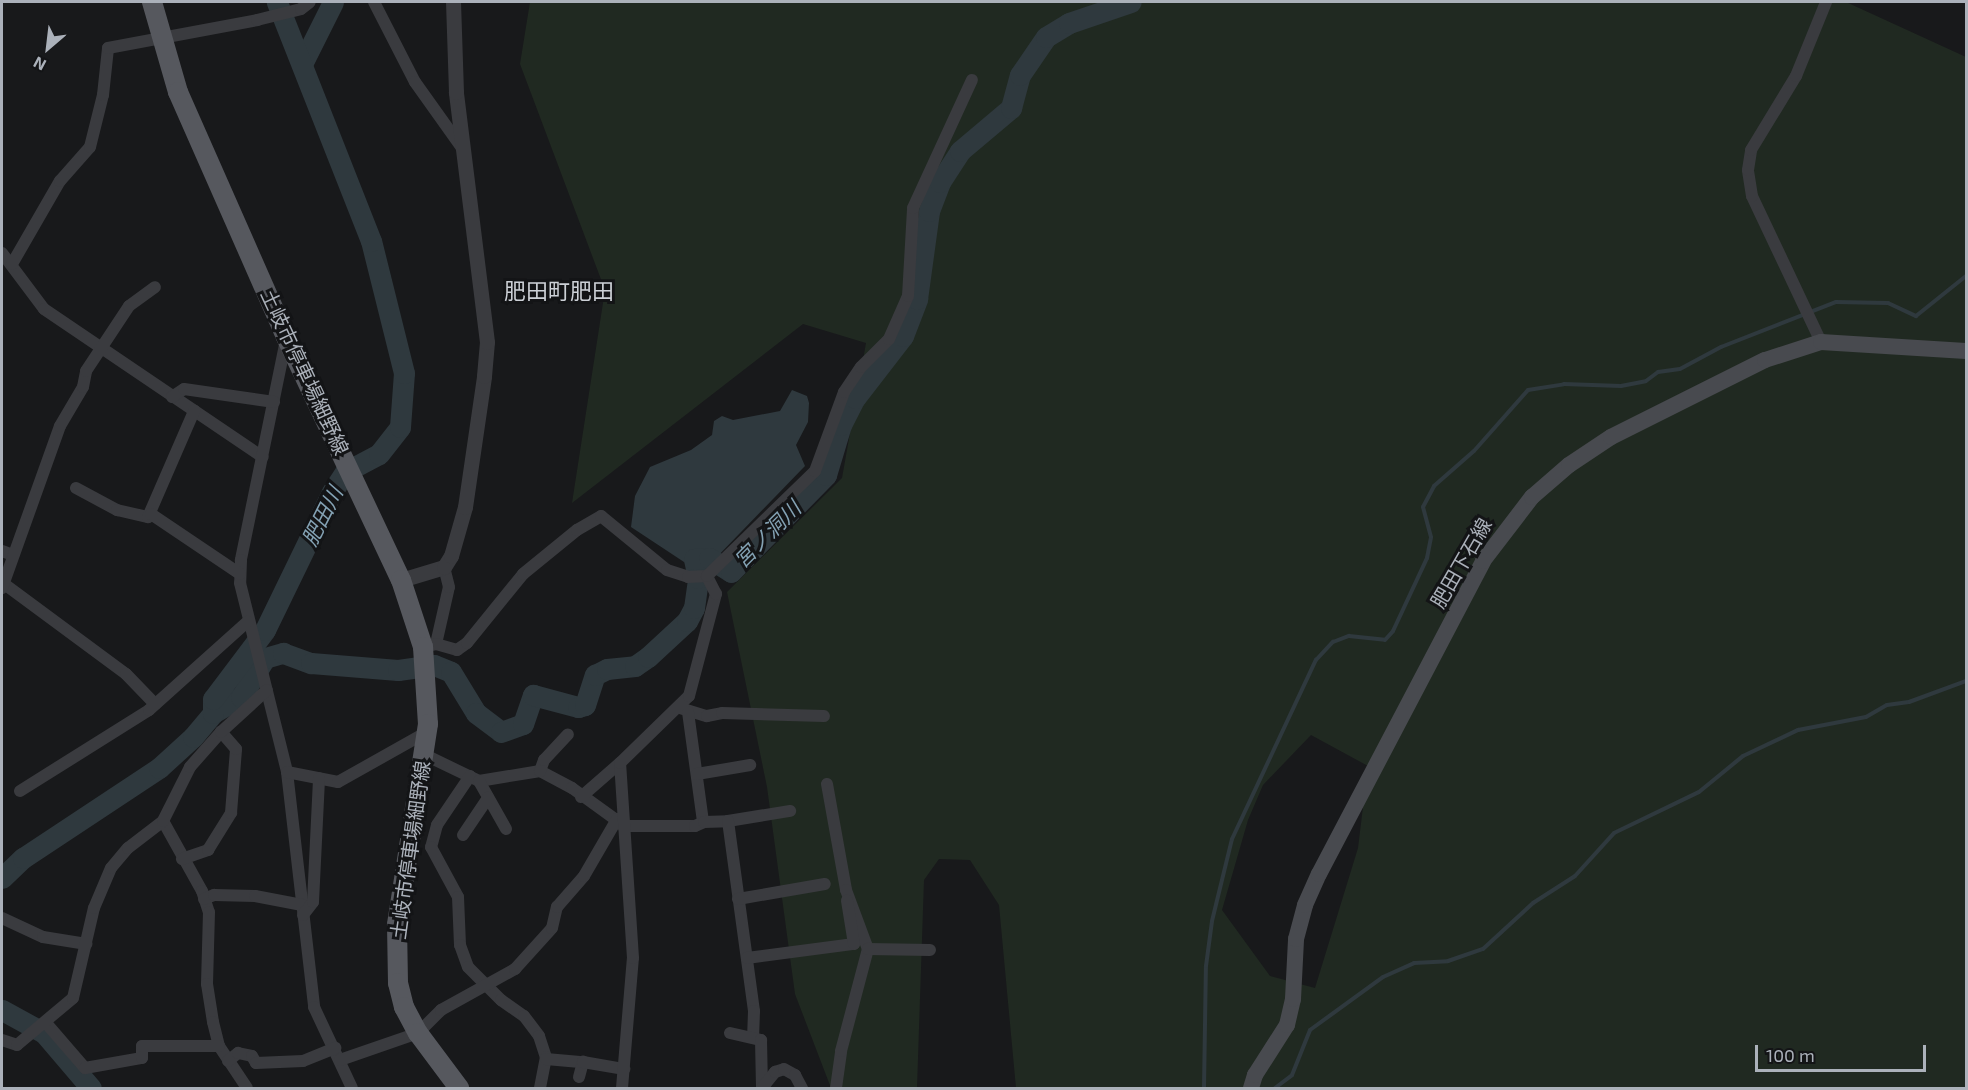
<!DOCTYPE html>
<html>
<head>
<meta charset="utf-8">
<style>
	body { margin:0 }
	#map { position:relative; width:1968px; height:1090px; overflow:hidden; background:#18191b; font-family:"Exo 2","Noto Sans JP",sans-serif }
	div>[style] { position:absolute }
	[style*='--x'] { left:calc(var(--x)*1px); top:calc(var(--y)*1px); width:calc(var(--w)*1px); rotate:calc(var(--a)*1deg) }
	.green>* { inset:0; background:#202921 }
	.water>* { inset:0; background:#2f393e }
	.stream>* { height:4px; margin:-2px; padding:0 2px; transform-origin:2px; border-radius:2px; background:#2f393e }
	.river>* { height:21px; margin:-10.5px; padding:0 10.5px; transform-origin:10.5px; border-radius:10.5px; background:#2f393e }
	.minor>* { height:12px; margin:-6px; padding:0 6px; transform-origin:6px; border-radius:6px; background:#3a3b3f }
	.tertiary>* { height:15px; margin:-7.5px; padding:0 7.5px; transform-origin:7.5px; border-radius:7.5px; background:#3a3b3f }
	.secondary>* { height:16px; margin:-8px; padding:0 8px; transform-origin:8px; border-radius:8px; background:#484a4f }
	.primary>* { height:20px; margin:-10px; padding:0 10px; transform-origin:10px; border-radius:10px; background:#56585e }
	span { translate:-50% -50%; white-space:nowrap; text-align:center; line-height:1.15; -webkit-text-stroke:6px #131416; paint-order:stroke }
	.street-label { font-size:20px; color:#abb1ba }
	.water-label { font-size:21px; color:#84a2b4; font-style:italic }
	.quarter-label { font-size:22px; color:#ccd0d6 }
	.frame { position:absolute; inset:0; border:3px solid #abb1ba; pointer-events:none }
	.north { position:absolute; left:18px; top:18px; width:60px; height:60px; -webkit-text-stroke:4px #131416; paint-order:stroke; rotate:208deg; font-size:16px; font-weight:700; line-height:24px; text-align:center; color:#abb1ba }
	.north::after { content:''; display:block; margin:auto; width:21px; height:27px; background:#abb1ba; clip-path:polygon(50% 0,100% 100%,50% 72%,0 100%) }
	.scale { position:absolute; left:1755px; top:1045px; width:171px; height:27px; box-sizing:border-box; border:3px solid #abb1ba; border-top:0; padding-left:8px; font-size:18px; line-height:21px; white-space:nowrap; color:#abb1ba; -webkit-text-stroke:4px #131416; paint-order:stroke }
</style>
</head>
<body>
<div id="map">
	<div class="green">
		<i style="clip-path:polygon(evenodd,530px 2px,1846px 2px,1966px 57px,1966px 1088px,1016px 1088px,999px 905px,970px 860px,939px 859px,924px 880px,917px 1088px,831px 1088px,795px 994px,767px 787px,727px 592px,842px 478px,866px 343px,803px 324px,572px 503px,605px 290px,520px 64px,530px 2px,1311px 735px,1368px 766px,1358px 848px,1315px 988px,1270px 976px,1222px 910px,1248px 820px,1263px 785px,1311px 735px)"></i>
	</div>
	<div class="water">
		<i style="clip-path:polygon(792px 390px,807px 396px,809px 403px,808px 422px,796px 445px,805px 466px,712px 562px,684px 562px,631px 527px,635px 496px,650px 467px,691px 450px,712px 435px,714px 421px,722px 416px,733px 420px,780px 411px)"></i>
	</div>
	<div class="stream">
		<i style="--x:1204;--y:1088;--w:122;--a:-89.1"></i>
		<i style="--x:1206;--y:966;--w:45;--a:-82.4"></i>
		<i style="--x:1212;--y:921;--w:84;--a:-76.3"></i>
		<i style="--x:1232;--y:839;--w:198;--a:-64.9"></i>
		<i style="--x:1316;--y:660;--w:25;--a:-47"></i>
		<i style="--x:1333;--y:642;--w:17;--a:-21"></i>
		<i style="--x:1349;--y:636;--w:36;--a:6"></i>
		<i style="--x:1385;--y:640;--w:12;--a:-48"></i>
		<i style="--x:1393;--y:631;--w:81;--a:-65"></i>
		<i style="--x:1427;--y:558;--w:21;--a:-79"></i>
		<i style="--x:1431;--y:537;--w:31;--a:-105"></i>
		<i style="--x:1423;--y:507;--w:24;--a:-62"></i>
		<i style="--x:1434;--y:486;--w:53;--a:-41.2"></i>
		<i style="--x:1474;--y:451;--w:81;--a:-48.5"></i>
		<i style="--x:1528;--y:390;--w:36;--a:-9"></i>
		<i style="--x:1564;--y:384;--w:57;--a:2"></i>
		<i style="--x:1621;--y:386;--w:25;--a:-11"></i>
		<i style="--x:1646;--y:381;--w:15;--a:-37"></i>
		<i style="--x:1658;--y:372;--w:22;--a:-8"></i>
		<i style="--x:1680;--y:369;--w:47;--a:-28.2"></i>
		<i style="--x:1721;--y:347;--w:123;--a:-21.4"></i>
		<i style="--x:1836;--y:302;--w:52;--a:1.1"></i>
		<i style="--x:1888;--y:303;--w:31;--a:25"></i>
		<i style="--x:1916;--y:316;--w:64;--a:-38.7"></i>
		<i style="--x:1275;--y:1088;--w:21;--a:-37"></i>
		<i style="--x:1292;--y:1075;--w:48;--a:-68.2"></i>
		<i style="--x:1310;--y:1030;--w:90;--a:-36"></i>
		<i style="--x:1383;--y:977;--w:34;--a:-24"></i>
		<i style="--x:1414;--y:963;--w:34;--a:-3"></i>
		<i style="--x:1448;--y:961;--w:37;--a:-19"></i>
		<i style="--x:1483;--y:949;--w:68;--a:-42.6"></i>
		<i style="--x:1533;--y:903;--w:50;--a:-32.7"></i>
		<i style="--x:1575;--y:876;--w:58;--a:-47.8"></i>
		<i style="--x:1614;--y:833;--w:94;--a:-25.8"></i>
		<i style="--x:1699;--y:792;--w:57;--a:-39.3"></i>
		<i style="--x:1743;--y:756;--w:61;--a:-25.3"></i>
		<i style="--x:1798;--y:730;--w:69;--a:-10.8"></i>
		<i style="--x:1866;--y:717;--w:24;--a:-30"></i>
		<i style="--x:1887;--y:705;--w:22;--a:-8"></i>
		<i style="--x:1909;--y:702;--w:61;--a:-20.2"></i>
	</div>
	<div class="river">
		<i style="--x:302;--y:64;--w:69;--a:-63.4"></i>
		<i style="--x:213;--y:713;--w:32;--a:-30"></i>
		<i style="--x:241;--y:697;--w:46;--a:-58.4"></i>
		<i style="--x:265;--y:658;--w:19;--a:-16"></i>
		<i style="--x:283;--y:653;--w:30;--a:20"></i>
		<i style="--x:311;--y:663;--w:87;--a:4.6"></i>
		<i style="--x:398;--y:670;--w:36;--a:-8"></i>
		<i style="--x:434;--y:665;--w:18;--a:22"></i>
		<i style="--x:451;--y:672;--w:48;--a:58.6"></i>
		<i style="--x:476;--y:713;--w:31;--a:37"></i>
		<i style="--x:501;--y:732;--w:23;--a:-20"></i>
		<i style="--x:523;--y:724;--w:31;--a:-71"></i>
		<i style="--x:533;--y:695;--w:47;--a:14.9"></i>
		<i style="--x:578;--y:707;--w:7;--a:-16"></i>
		<i style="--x:585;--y:705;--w:32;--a:-72"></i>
		<i style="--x:595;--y:675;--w:13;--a:-27"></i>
		<i style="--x:607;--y:669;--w:28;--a:-6"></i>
		<i style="--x:635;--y:666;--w:16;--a:-35"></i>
		<i style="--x:648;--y:657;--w:53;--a:-42.7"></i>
		<i style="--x:687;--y:621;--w:15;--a:-62"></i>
		<i style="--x:694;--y:608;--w:30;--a:-82"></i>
		<i style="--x:698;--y:578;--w:19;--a:-102"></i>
		<i style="--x:694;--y:559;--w:15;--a:-4"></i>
		<i style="--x:709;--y:558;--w:26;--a:32"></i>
		<i style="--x:731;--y:572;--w:136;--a:-45.6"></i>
		<i style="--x:826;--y:475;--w:52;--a:-73.3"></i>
		<i style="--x:841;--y:425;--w:30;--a:-63"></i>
		<i style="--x:855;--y:398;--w:78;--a:-52.3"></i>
		<i style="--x:903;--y:336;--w:40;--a:-69"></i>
		<i style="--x:917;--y:299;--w:89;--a:-82.2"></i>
		<i style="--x:929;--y:211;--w:31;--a:-69"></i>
		<i style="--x:940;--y:182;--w:37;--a:-57"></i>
		<i style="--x:960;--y:151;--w:67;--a:-40.1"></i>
		<i style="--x:1011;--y:108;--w:34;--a:-75"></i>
		<i style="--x:1020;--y:75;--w:46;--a:-55.6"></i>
		<i style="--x:1046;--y:37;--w:27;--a:-31"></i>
		<i style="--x:1069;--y:23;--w:65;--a:-18.7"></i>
		<i style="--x:2;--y:878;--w:29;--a:-44"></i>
		<i style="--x:23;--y:858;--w:163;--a:-33.5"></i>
		<i style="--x:159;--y:768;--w:46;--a:-42.4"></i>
		<i style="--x:193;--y:737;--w:31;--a:-50"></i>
		<i style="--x:213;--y:713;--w:14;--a:-90"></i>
		<i style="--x:213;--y:699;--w:86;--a:-53"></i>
		<i style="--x:265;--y:630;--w:153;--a:-64.1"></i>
		<i style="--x:332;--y:492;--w:24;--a:-57"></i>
		<i style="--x:345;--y:472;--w:38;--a:-28"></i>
		<i style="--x:379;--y:454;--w:34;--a:-52"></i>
		<i style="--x:400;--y:427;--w:54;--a:-85.8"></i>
		<i style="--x:404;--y:373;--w:136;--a:-104"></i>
		<i style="--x:371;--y:241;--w:257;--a:-111.5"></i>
		<i style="--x:2;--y:1010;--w:48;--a:28.7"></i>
		<i style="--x:44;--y:1033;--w:72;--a:49.5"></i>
	</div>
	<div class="minor">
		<i style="--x:374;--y:2;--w:90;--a:62.9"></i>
		<i style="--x:415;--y:82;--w:81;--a:54.5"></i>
		<i style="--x:2;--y:253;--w:70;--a:53.1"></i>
		<i style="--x:44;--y:309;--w:264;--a:34.1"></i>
		<i style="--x:12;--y:264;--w:96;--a:-60"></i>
		<i style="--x:60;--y:181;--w:45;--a:-48.6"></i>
		<i style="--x:90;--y:147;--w:54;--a:-76"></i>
		<i style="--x:103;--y:95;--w:47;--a:-83.9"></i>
		<i style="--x:108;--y:48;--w:152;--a:-10.6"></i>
		<i style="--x:257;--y:20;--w:45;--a:-14"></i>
		<i style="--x:301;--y:9;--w:11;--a:-38"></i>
		<i style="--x:286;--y:340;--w:225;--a:101.6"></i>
		<i style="--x:241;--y:560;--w:23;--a:92"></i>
		<i style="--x:240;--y:583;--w:195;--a:76"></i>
		<i style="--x:287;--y:772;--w:237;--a:83.4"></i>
		<i style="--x:314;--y:1007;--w:89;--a:64.9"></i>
		<i style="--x:1821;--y:342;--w:161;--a:-115.3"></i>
		<i style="--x:1752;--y:196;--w:26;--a:-99"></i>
		<i style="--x:1748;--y:170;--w:20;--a:-81"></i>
		<i style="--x:1751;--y:150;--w:87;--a:-58.7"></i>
		<i style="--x:1796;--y:76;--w:80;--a:-67.9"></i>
		<i style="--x:172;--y:397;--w:14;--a:-34"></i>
		<i style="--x:184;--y:389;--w:91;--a:8.2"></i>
		<i style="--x:76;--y:488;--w:47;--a:28.2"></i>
		<i style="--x:117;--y:510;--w:32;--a:13"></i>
		<i style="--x:148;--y:517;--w:116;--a:-66.5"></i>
		<i style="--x:151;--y:514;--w:107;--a:34"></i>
		<i style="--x:2;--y:551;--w:12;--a:20"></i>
		<i style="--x:3;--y:583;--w:153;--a:36.5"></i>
		<i style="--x:126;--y:674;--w:42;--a:46"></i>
		<i style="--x:2;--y:588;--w:172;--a:-70.3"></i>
		<i style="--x:60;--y:426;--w:45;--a:-59.5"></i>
		<i style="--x:83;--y:387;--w:16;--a:-79"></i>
		<i style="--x:86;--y:371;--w:78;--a:-56.5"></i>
		<i style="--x:129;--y:306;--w:32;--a:-36"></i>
		<i style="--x:436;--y:644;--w:58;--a:-77.2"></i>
		<i style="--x:449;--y:587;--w:21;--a:-104"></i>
		<i style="--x:423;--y:647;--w:13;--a:-13"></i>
		<i style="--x:436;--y:644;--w:22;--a:16"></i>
		<i style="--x:457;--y:650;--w:12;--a:-35"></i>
		<i style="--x:467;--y:643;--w:89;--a:-50.9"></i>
		<i style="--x:523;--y:574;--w:70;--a:-39.2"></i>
		<i style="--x:577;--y:530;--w:28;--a:-30"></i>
		<i style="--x:601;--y:516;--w:85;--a:39.3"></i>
		<i style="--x:667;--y:570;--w:22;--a:18"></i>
		<i style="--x:688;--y:577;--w:19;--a:-3"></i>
		<i style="--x:680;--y:708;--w:28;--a:17"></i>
		<i style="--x:707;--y:716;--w:15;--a:-11"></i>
		<i style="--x:722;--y:713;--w:102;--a:1.7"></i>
		<i style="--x:688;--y:712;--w:111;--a:82.2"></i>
		<i style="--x:423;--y:754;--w:62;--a:25.7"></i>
		<i style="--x:479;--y:781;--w:62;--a:-9.3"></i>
		<i style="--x:540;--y:771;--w:36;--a:28"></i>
		<i style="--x:572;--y:788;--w:62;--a:35.8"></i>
		<i style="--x:540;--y:771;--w:12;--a:-70"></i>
		<i style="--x:544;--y:760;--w:35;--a:-47"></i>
		<i style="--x:287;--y:772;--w:52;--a:11.1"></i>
		<i style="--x:338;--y:782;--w:102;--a:-29.3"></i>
		<i style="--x:697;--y:774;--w:54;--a:-9.6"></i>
		<i style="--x:470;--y:776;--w:59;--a:124"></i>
		<i style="--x:437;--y:825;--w:23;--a:105"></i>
		<i style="--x:431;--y:847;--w:57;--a:61.6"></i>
		<i style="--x:458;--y:897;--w:48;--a:87.6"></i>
		<i style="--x:460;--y:945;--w:23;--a:70"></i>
		<i style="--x:468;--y:967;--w:47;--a:45"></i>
		<i style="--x:501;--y:1000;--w:28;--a:35"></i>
		<i style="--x:524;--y:1016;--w:25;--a:53"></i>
		<i style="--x:539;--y:1036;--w:22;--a:72"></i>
		<i style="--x:546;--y:1057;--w:32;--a:101"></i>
		<i style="--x:479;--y:781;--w:55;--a:60.6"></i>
		<i style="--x:827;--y:784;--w:108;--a:79.8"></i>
		<i style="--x:846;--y:890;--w:63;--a:69.6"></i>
		<i style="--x:20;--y:791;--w:152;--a:-32.1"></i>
		<i style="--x:149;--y:710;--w:132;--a:-41.9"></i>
		<i style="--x:581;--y:797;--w:52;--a:-41.1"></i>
		<i style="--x:163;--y:821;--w:80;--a:60.9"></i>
		<i style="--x:202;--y:891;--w:22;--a:72"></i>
		<i style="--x:209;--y:912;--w:72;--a:91.6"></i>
		<i style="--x:207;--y:984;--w:38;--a:81"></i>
		<i style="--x:213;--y:1022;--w:25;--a:76"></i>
		<i style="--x:219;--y:1046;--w:50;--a:56.3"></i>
		<i style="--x:728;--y:821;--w:63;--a:-9.2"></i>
		<i style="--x:623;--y:826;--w:72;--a:0"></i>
		<i style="--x:695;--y:826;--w:10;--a:-24"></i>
		<i style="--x:704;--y:822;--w:24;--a:-2"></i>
		<i style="--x:728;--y:821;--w:192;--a:82.2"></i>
		<i style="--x:754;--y:1011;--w:25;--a:92"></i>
		<i style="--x:463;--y:835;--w:45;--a:-56"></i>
		<i style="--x:182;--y:859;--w:28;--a:-19"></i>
		<i style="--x:208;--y:850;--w:44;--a:-58.1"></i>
		<i style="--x:231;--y:813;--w:64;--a:-85.5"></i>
		<i style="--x:236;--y:749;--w:23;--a:-131"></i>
		<i style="--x:204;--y:899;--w:11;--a:-22"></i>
		<i style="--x:214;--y:895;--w:41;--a:1.4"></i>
		<i style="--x:255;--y:896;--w:48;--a:10.8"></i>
		<i style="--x:738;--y:899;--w:88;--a:-9.8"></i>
		<i style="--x:303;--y:915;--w:16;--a:-52"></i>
		<i style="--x:313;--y:902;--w:124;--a:-87.2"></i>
		<i style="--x:2;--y:918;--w:45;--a:24.9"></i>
		<i style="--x:43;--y:937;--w:44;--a:9.2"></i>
		<i style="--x:747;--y:958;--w:108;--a:-7.5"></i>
		<i style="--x:854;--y:944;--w:44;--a:-99.2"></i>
		<i style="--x:46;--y:1023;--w:60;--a:49.1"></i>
		<i style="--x:85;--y:1068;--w:58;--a:-10"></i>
		<i style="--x:142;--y:1058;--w:12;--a:-90"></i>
		<i style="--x:142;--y:1046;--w:77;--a:0"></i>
		<i style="--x:730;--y:1033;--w:32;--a:13"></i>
		<i style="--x:761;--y:1040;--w:47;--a:88.8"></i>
		<i style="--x:2;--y:1040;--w:16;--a:18"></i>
		<i style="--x:17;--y:1045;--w:73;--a:-40"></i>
		<i style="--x:73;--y:998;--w:92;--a:-76.9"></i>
		<i style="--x:94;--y:908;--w:43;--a:-67"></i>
		<i style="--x:111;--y:868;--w:26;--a:-50"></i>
		<i style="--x:128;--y:848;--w:44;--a:-37.6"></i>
		<i style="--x:163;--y:821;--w:60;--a:-63.4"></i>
		<i style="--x:190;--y:767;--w:47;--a:-48.5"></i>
		<i style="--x:221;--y:732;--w:62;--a:-42.4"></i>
		<i style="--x:546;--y:1059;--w:37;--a:5"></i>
		<i style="--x:340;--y:1060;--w:83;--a:-19.1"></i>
		<i style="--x:418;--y:1033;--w:33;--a:-45"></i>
		<i style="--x:441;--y:1010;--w:85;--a:-29"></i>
		<i style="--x:515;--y:969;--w:55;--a:-47.9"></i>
		<i style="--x:552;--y:928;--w:22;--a:-77"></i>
		<i style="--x:557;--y:907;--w:41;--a:-48.9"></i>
		<i style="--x:584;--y:876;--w:66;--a:-59.9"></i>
		<i style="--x:228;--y:1061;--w:13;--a:-39"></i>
		<i style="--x:238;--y:1053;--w:14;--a:12"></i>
		<i style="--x:252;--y:1056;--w:8;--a:60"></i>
		<i style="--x:256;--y:1063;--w:47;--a:-2.4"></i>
		<i style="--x:303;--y:1061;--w:35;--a:-22"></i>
		<i style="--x:579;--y:1077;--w:16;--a:-75"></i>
		<i style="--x:583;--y:1062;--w:42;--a:9.7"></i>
		<i style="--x:622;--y:1088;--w:130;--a:-85.2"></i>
		<i style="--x:633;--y:958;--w:195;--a:-93.8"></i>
		<i style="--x:620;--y:763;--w:96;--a:-44.2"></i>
		<i style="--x:689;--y:696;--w:106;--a:-75.2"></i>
		<i style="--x:716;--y:594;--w:20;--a:-117"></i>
		<i style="--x:707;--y:576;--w:151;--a:-44.2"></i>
		<i style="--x:815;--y:471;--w:84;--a:-69.8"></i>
		<i style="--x:844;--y:392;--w:30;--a:-56"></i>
		<i style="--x:861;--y:367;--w:40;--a:-45"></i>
		<i style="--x:889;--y:339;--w:47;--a:-66.2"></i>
		<i style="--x:908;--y:296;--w:88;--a:-86.7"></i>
		<i style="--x:913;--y:208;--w:141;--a:-65.3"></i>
		<i style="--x:762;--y:1088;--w:21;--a:-51"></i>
		<i style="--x:775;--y:1072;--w:9;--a:-18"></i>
		<i style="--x:784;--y:1069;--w:13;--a:29"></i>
		<i style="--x:795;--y:1075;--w:15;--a:62"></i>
		<i style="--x:836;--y:1088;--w:37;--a:-82"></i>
		<i style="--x:841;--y:1051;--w:106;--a:-75.2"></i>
		<i style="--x:868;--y:949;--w:62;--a:0.9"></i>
	</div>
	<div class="tertiary">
		<i style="--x:401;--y:580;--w:45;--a:-16.8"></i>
		<i style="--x:444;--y:567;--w:13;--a:-58"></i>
		<i style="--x:451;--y:556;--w:51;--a:-74.1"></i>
		<i style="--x:465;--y:507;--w:132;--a:-81.7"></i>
		<i style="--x:484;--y:376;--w:34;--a:-85"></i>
		<i style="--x:487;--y:342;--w:252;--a:-97.1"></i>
		<i style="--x:456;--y:92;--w:90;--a:-91.9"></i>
	</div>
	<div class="secondary">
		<i style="--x:1251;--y:1088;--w:14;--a:-73"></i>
		<i style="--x:1255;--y:1075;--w:59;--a:-57.4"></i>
		<i style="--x:1287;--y:1025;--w:27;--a:-77"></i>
		<i style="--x:1293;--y:999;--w:60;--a:-87.1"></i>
		<i style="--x:1296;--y:939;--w:35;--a:-75"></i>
		<i style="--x:1305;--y:905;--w:34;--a:-66"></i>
		<i style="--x:1319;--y:874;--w:353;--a:-62.3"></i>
		<i style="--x:1483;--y:561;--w:81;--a:-52.6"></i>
		<i style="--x:1532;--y:497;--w:49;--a:-40.9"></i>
		<i style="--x:1569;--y:465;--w:50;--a:-33.7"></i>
		<i style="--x:1611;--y:437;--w:172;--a:-26.6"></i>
		<i style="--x:1765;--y:360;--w:59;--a:-17.8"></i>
		<i style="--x:1821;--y:342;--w:145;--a:3.6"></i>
	</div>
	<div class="primary">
		<i style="--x:152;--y:2;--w:94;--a:73.9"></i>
		<i style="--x:178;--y:92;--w:268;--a:66.2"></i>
		<i style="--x:286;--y:337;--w:269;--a:64.7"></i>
		<i style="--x:401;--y:580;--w:71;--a:71.8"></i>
		<i style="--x:423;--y:647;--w:77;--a:86.3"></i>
		<i style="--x:428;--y:724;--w:203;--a:98.8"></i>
		<i style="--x:397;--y:925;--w:58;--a:89"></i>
		<i style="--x:398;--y:983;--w:25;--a:76"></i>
		<i style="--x:404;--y:1007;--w:30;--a:62"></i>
		<i style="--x:418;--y:1033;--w:69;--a:53.3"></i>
	</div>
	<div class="street-label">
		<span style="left:305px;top:372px;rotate:65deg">土岐市停車場細野線</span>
		<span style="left:1461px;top:563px;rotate:-60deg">肥田下石線</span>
		<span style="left:410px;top:850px;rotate:-82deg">土岐市停車場細野線</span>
	</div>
	<div class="water-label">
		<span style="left:322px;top:516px;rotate:-63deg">肥田川</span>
		<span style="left:767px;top:534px;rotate:-45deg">宮ノ洞川</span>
	</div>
	<div class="quarter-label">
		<span style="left:559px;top:291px">肥田町肥田</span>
	</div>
	<div class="frame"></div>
	<div class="north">N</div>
	<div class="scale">100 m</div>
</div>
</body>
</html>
